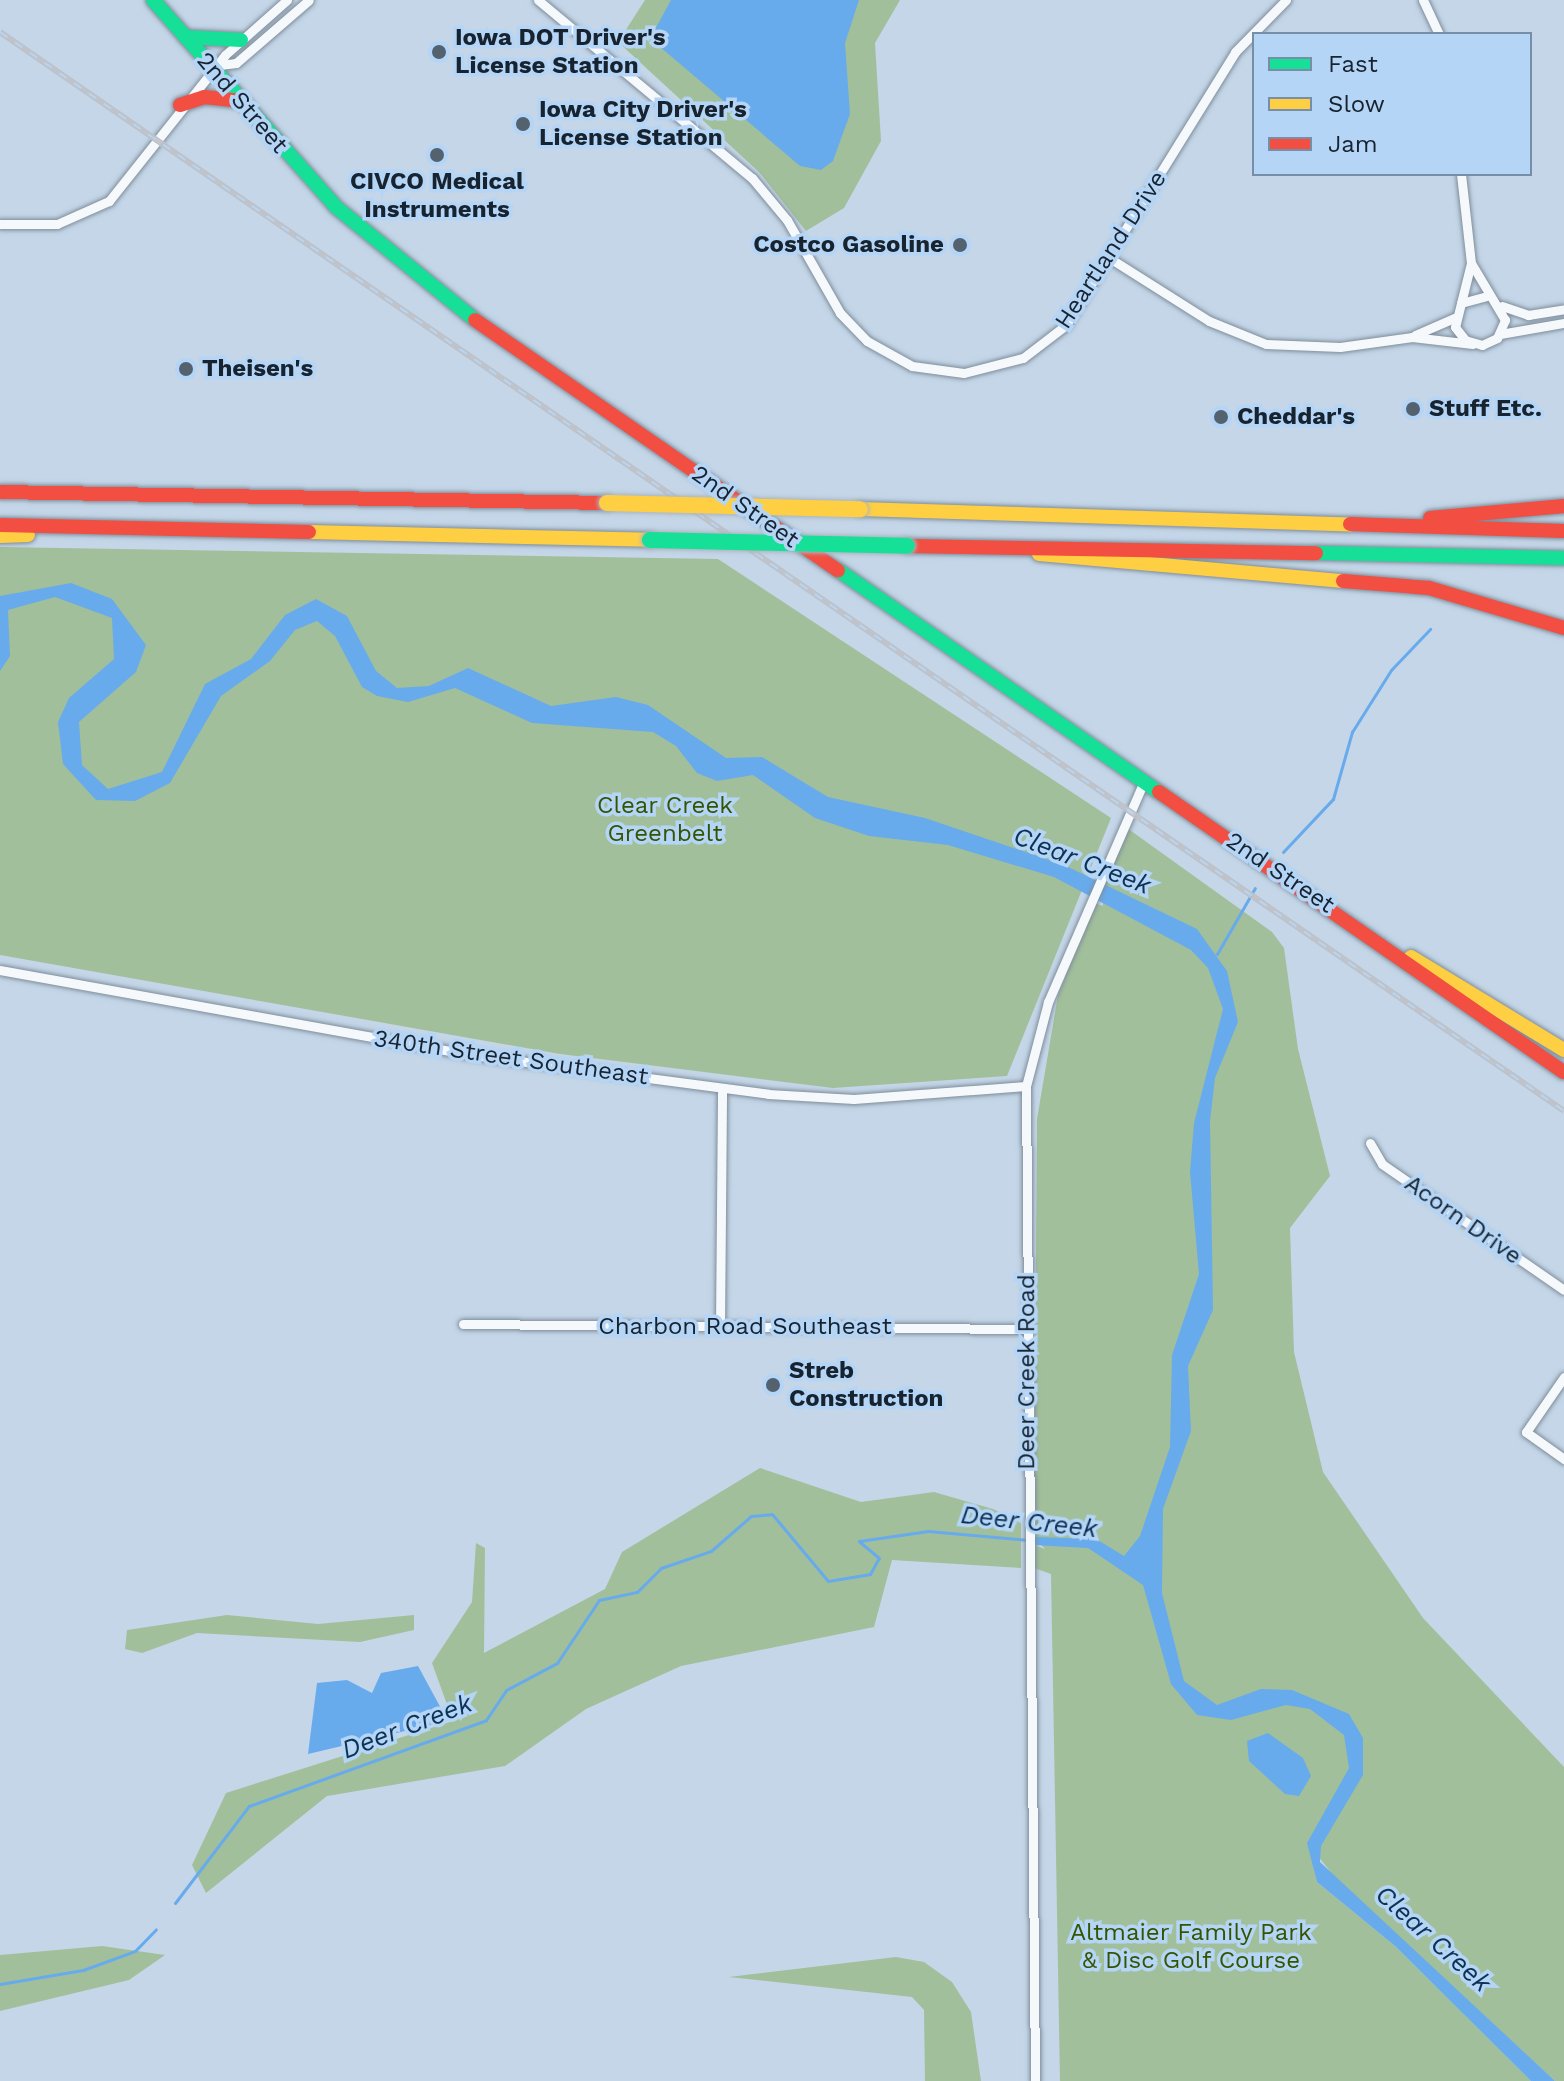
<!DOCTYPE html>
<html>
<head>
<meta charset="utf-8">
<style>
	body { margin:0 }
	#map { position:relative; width:1564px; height:2081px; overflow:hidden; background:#c4d6e8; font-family:"Work Sans",sans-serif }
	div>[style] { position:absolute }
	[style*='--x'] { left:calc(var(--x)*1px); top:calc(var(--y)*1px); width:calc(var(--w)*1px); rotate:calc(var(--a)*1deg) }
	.green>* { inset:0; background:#a2bf9b }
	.water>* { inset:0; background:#67abed }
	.stream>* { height:3px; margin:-1.5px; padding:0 1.5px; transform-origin:1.5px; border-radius:1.5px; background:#67abed }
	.roads { filter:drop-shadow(0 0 2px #7f8d9a) drop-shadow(0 0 2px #7f8d9a) }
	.street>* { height:9px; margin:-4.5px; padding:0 4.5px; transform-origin:4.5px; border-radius:4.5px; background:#f6f9fc }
	.fast>* { height:14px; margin:-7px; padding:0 7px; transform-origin:7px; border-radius:7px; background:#16e098 }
	.slow>* { height:14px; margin:-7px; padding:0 7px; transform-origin:7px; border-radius:7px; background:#ffcf43 }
	.jam>* { height:14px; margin:-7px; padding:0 7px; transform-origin:7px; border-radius:7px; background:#f24e42 }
	.rail>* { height:6px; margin-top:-3px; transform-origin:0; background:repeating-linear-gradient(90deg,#b5d5f7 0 9px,#bec2c8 0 18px); box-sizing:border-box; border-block:2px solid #bec2c8 }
	.bridges { filter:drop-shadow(0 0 2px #abb4be) drop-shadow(0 0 2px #abb4be) }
	.fast-bridge>* { height:16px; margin:-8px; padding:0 8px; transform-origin:8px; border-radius:8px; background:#16e098 }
	.slow-bridge>* { height:16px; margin:-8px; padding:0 8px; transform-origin:8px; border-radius:8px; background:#ffcf43 }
	.dots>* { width:22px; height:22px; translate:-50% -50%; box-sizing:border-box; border:4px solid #b5d5f7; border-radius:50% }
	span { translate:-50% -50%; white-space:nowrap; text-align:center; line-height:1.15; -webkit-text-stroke:7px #b5d5f7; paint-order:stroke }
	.poi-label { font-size:24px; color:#17232f; font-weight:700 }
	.left { translate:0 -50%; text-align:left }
	.right { translate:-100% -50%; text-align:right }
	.street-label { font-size:24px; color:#17232f }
	.park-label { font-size:24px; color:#345400 }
	.water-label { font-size:26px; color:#0d3254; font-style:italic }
	.legend { position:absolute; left:1252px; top:32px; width:280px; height:144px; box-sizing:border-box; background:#b5d5f7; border:2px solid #768ea7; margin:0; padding:10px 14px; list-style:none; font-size:24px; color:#17232f }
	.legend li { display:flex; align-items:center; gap:16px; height:40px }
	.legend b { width:40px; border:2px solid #768ea7 }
</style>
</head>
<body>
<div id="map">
	<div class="green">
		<i style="clip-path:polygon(645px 0,900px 0,875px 43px,881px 141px,844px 208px,806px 231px,759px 172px,618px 42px)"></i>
		<i style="clip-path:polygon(0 547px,718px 559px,1111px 818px,1007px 1076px,833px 1088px,560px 1054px,0 955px)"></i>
		<i style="clip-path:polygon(1127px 828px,1272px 932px,1284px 948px,1298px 1049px,1330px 1176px,1290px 1228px,1294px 1352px,1323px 1472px,1423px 1618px,1564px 1767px,1564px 2081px,1555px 2081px,1339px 1883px,1308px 1843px,1317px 1882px,1395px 1946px,1531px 2081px,1060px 2081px,1051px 1574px,1034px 1568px,1034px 1545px,1045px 1549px,1034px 1537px,1037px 1119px,1058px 995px,1094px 903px,1103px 906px,1102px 885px)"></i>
		<i style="clip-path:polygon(760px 1468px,861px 1502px,934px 1492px,993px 1509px,1021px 1521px,1021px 1568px,892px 1560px,874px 1627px,681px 1666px,586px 1709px,505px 1766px,327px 1796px,206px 1893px,192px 1865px,226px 1793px,453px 1721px,432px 1663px,472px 1602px,476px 1543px,485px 1548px,484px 1653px,605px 1589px,622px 1552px)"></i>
		<i style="clip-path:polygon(227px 1615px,318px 1624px,414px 1615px,414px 1630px,360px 1642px,197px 1633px,142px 1653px,125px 1649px,127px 1630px)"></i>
		<i style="clip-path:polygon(102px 1946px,165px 1955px,129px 1980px,0 2011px,0 1955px)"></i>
		<i style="clip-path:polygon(896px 1957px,924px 1962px,952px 1982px,971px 2012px,981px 2081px,925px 2081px,924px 2010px,912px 1997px,729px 1977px)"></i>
	</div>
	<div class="water">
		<i style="clip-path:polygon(671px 0,859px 0,845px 43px,850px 114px,833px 161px,821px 170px,800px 166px,659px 46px,652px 35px)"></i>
		<i style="clip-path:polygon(71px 583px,112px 599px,146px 645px,136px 672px,79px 722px,82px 765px,108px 789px,162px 772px,205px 684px,251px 659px,285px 615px,316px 599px,347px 616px,376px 671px,397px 688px,429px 686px,468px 668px,551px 706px,616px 697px,648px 705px,726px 758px,762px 757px,828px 797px,925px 818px,1064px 865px,1197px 929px,1227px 971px,1238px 1022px,1215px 1078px,1210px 1121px,1213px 1310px,1188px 1366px,1191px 1431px,1163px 1509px,1162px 1593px,1184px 1681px,1217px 1705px,1261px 1689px,1292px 1690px,1349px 1714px,1363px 1738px,1363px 1775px,1321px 1846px,1320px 1862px,1555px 2081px,1531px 2081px,1395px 1946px,1317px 1882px,1307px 1843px,1349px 1768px,1344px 1735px,1310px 1709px,1286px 1705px,1231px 1720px,1197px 1715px,1171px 1684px,1143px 1585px,1088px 1548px,1034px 1545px,1034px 1537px,1096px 1539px,1124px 1556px,1140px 1536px,1170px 1447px,1172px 1355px,1199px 1274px,1190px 1172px,1194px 1123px,1223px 1009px,1208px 968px,1191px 950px,1054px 877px,948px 845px,869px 836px,815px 818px,753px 775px,717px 781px,697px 773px,676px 746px,653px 732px,532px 723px,455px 688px,408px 702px,377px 696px,362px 687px,335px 636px,317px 621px,295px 630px,270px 661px,221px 696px,170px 783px,135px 801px,96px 800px,63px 764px,58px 722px,69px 698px,114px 659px,112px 618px,55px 597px,8px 610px,10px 656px,0 671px,0 596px)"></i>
		<i style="clip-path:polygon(418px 1666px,443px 1712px,439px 1723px,308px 1754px,317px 1683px,347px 1680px,372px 1693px,381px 1673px)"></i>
		<i style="clip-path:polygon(1268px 1733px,1303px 1758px,1311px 1776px,1299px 1796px,1285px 1794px,1249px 1761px,1247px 1741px)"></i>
	</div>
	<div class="stream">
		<i style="--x:1283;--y:852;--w:73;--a:-46.7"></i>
		<i style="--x:1333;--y:799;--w:70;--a:-74.2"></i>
		<i style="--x:1352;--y:732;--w:73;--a:-57.8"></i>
		<i style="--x:1391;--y:670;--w:57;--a:-46.4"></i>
		<i style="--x:1217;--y:954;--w:76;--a:-60.1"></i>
		<i style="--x:175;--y:1903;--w:122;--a:-52.7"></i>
		<i style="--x:249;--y:1806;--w:252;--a:-19.9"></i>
		<i style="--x:486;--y:1720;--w:36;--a:-56"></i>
		<i style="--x:506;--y:1690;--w:58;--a:-27.9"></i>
		<i style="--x:557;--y:1663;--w:76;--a:-56.3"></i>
		<i style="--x:599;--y:1600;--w:39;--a:-12"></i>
		<i style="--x:637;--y:1592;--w:34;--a:-45"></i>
		<i style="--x:661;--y:1568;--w:53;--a:-18.8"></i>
		<i style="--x:711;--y:1551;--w:53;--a:-41.2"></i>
		<i style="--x:751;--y:1516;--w:21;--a:-5"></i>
		<i style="--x:772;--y:1514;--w:87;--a:50.1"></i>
		<i style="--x:828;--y:1581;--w:43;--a:-9.5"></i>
		<i style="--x:870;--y:1574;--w:18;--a:-61"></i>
		<i style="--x:879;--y:1558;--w:26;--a:-140"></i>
		<i style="--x:859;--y:1541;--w:70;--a:-8.2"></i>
		<i style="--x:928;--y:1531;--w:100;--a:5.1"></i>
		<i style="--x:0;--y:1984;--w:84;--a:-9.6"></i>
		<i style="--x:83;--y:1970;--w:55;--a:-20.1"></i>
		<i style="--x:135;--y:1951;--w:30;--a:-46"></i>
	</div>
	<div class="roads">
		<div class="street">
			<i style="--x:538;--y:0;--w:278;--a:39.8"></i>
			<i style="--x:752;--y:178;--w:55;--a:50.2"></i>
			<i style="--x:787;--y:220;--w:107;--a:60.3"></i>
			<i style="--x:840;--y:313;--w:39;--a:46"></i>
			<i style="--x:867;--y:341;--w:51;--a:29.1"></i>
			<i style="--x:912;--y:366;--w:52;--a:7.7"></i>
			<i style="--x:964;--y:373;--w:61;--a:-14.3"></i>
			<i style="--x:1023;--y:358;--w:54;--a:-37.5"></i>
			<i style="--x:1066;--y:325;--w:321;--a:-58.2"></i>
			<i style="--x:1235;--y:52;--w:73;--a:-45.6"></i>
			<i style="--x:1423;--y:0;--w:38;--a:65"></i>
			<i style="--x:220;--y:65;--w:16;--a:-7"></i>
			<i style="--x:236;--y:63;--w:96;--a:-40.8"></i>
			<i style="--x:1461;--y:174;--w:90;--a:83.6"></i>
			<i style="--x:1471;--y:263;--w:66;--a:104"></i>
			<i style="--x:1455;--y:327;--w:16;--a:52"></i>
			<i style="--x:1465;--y:340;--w:18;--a:16"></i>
			<i style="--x:1482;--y:345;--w:17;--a:-25"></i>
			<i style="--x:1497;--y:338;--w:20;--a:-66"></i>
			<i style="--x:1505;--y:320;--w:66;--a:-120.8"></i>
			<i style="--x:0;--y:224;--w:57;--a:0"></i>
			<i style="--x:57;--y:224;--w:57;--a:-23.9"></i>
			<i style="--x:109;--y:201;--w:186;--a:-51.5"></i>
			<i style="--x:225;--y:55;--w:83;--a:-41.6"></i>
			<i style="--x:1111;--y:259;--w:116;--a:32.3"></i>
			<i style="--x:1209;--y:321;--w:61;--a:22"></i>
			<i style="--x:1266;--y:344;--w:74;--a:2.3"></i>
			<i style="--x:1340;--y:347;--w:73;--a:-7.9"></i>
			<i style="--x:1412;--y:337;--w:61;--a:6.5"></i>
			<i style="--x:1461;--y:303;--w:28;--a:-15"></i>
			<i style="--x:1502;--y:306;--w:28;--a:19"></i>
			<i style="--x:1528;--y:315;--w:36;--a:-9"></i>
			<i style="--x:1500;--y:334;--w:65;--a:-9.8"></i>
			<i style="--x:1415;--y:335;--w:43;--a:-23.6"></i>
			<i style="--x:0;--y:970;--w:474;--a:10.2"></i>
			<i style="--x:466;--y:1054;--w:305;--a:7.5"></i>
			<i style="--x:768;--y:1094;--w:86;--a:3.3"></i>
			<i style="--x:854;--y:1099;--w:172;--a:-4.3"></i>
			<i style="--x:1370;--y:1143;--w:24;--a:60"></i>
			<i style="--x:1382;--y:1164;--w:221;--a:34.7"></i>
			<i style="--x:463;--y:1324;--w:565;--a:0.51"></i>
			<i style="--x:720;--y:1326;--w:238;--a:-89.5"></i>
			<i style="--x:1564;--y:1377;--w:67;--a:124.6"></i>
			<i style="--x:1526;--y:1432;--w:47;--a:35.4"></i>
			<i style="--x:1035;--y:2081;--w:995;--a:-90.52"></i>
			<i style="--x:1026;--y:1086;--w:87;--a:-75.3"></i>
			<i style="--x:1048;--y:1002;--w:241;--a:-66.5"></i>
		</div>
		<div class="fast">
			<i style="--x:153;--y:0;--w:276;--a:48.5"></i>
			<i style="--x:336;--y:207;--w:179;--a:39.1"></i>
			<i style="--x:185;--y:37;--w:56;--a:3.1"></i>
			<i style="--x:1316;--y:553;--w:248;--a:1.2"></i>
			<i style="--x:838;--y:570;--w:390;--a:34.7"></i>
		</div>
		<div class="slow">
			<i style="--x:860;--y:509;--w:490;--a:1.8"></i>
			<i style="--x:309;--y:532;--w:341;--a:1.3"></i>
			<i style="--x:0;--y:536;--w:28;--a:-2"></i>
			<i style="--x:1039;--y:554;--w:305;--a:5.1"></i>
			<i style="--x:1411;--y:957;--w:179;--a:31.3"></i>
		</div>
		<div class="jam">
			<i style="--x:180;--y:105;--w:25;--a:-18"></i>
			<i style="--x:204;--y:97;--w:36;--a:6"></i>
			<i style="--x:475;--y:320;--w:441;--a:34.6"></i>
			<i style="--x:0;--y:492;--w:607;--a:1.04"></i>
			<i style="--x:1430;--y:518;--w:135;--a:-5.1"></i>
			<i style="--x:1350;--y:524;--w:214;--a:1.9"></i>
			<i style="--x:0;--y:525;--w:309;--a:1.3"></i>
			<i style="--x:907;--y:546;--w:409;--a:1"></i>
			<i style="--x:1343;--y:581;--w:86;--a:4.7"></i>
			<i style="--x:1429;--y:588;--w:141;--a:16.5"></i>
			<i style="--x:1159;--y:792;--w:492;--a:34.7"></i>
		</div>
	</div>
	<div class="rail">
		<i style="--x:0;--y:32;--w:1900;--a:34.6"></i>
	</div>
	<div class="bridges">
		<div class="fast-bridge">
			<i style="--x:650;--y:540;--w:257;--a:1.3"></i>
		</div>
		<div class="slow-bridge">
			<i style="--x:607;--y:503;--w:253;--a:1.4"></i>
		</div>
	</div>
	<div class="dots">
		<i style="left:439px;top:52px;background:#546270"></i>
		<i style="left:523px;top:124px;background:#546270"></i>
		<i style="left:437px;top:155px;background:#546270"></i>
		<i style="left:960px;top:245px;background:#546270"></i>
		<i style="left:186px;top:369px;background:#546270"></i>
		<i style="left:1413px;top:409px;background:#546270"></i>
		<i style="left:1221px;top:417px;background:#546270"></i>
		<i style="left:773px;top:1385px;background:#546270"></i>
	</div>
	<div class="poi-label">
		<span class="left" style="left:455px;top:52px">Iowa DOT Driver's<br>License Station</span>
		<span class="left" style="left:539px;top:124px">Iowa City Driver's<br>License Station</span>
		<span style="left:437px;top:196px">CIVCO Medical<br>Instruments</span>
		<span class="right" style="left:944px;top:245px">Costco Gasoline</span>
		<span class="left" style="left:202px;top:369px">Theisen's</span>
		<span class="left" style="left:1429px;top:409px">Stuff Etc.</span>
		<span class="left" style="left:1237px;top:417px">Cheddar's</span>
		<span class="left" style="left:789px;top:1385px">Streb<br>Construction</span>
	</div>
	<div class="street-label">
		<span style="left:242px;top:103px;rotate:49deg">2nd Street</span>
		<span style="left:1111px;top:250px;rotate:-57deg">Heartland Drive</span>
		<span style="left:745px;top:507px;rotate:35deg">2nd Street</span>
		<span style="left:1280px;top:873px;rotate:34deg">2nd Street</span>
		<span style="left:511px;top:1058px;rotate:8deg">340th Street Southeast</span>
		<span style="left:1463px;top:1220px;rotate:35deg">Acorn Drive</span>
		<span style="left:745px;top:1327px">Charbon Road Southeast</span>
		<span style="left:1027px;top:1372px;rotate:-90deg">Deer Creek Road</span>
	</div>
	<div class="park-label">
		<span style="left:665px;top:820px">Clear Creek<br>Greenbelt</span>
		<span style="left:1191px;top:1947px">Altmaier Family Park<br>&amp; Disc Golf Course</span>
	</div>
	<div class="water-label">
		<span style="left:1082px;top:861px;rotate:21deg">Clear Creek</span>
		<span style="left:1029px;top:1522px;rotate:6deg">Deer Creek</span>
		<span style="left:407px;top:1727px;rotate:-21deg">Deer Creek</span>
		<span style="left:1433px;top:1939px;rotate:42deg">Clear Creek</span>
	</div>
	<ul class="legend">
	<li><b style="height:10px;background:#16e098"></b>Fast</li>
	<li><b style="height:10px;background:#ffcf43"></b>Slow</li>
	<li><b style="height:10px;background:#f24e42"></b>Jam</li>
	</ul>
</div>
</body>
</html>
